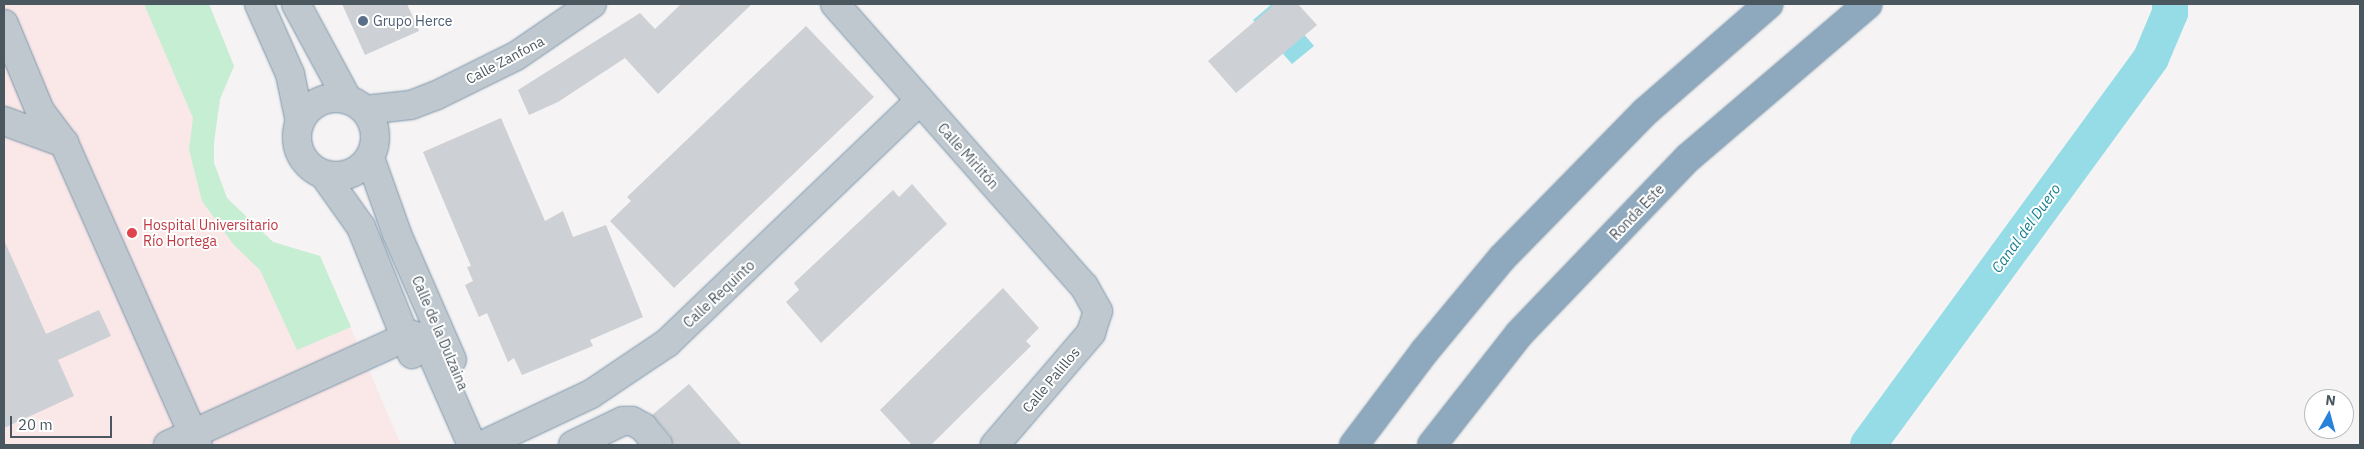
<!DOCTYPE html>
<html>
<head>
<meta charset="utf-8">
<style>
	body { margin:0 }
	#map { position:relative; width:2364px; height:449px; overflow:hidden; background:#f5f3f3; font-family:"IBM Plex Sans",sans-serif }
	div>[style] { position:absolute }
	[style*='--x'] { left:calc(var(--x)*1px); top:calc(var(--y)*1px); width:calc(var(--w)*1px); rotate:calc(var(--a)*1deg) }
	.medical>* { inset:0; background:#fae7e7 }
	.green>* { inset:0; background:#c6eed2 }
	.water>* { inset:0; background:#96dce7 }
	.canal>* { height:36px; margin:-18px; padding:0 18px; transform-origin:18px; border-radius:18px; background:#96dce7 }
	.building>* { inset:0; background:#cdd0d4 }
	.roads { filter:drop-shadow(0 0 1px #7993a9) drop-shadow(0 0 1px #7993a9) }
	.minor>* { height:28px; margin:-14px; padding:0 14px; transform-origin:14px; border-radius:14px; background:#bfc8ce }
	.minor>.ring { margin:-14px; padding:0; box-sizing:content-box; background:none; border:28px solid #bfc8ce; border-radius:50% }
	.highway>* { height:28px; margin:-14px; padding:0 14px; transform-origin:14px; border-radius:14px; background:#8ea8bd }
	.dots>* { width:14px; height:14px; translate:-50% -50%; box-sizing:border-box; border:2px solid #fff; border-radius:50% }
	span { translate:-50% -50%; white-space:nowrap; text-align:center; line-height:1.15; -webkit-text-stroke:4px #fff; paint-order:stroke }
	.service-label { font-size:14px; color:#4e5e75 }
	.left { translate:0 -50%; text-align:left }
	.street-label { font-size:14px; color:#4b575f }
	.health-label { font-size:14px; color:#be3a42 }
	.water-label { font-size:15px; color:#167f90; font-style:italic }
	.frame { position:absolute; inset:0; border:5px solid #4b575f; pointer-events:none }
	.north { position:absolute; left:2304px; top:389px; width:50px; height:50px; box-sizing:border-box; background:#fff; border:1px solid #b7bcbf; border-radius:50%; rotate:7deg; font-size:14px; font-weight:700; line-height:20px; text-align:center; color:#4b575f }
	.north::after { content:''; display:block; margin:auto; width:18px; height:22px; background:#2882d9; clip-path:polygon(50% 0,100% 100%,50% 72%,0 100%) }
	.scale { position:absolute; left:10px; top:416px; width:102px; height:22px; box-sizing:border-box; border:2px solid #4b575f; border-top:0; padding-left:6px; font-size:15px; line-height:18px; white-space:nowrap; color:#4b575f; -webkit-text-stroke:4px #fff; paint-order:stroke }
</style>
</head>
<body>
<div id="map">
	<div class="medical">
		<i style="clip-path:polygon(4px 4px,209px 4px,234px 66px,220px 99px,214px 142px,214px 163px,227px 198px,273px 242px,320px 256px,401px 445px,4px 445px)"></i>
	</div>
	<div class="green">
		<i style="clip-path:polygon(144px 4px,209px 4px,234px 66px,220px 99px,214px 142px,214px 163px,227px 198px,273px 242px,320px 256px,351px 327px,297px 350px,260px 270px,233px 244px,202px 201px,189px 150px,193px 118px)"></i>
	</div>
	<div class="water">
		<i style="clip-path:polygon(1272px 4px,1278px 4px,1314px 46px,1292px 64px,1253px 20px)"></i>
	</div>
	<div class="canal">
		<i style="--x:1868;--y:445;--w:479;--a:-53.8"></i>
		<i style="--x:2151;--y:58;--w:49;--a:-67.1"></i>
		<i style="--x:2170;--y:13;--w:9;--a:-90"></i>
	</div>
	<div class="building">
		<i style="clip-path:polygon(342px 4px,407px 4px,419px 31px,365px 55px)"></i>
		<i style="clip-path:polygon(681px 4px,752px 4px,658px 94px,625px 58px,558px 102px,529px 115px,518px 90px,640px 13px,655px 29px)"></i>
		<i style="clip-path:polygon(1275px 4px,1298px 4px,1317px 25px,1236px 93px,1208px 61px)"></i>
		<i style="clip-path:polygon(806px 26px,874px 97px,674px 288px,610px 221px,631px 201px,627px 197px)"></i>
		<i style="clip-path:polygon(501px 118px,545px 221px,563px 211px,573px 237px,606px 225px,643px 317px,590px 340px,593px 346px,522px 375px,514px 358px,508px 362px,487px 313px,479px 317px,465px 285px,473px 281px,467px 267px,471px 266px,423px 152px)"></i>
		<i style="clip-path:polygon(912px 184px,947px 224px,821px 343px,786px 302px,799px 290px,794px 283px,893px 190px,899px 197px)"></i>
		<i style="clip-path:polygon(4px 240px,46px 334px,99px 310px,111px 336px,58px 360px,74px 396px,4px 428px)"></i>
		<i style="clip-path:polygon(1003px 288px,1039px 328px,1026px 341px,1031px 346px,931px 445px,912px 445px,880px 410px)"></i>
		<i style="clip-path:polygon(689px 384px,742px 445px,673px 445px,670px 435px,652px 415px)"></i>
	</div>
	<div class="roads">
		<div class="minor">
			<i style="--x:259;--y:4;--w:77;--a:66.1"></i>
			<i style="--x:290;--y:74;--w:49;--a:78.2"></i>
			<i style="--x:296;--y:4;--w:109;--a:61.6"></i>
			<i style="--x:835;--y:4;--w:376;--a:48.6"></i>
			<i style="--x:1084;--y:286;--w:29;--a:61"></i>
			<i style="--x:1098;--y:311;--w:23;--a:108"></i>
			<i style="--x:1091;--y:333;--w:148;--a:130.6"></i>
			<i style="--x:4;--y:24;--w:94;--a:67.5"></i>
			<i style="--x:40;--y:111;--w:40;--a:53"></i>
			<i style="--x:64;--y:143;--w:330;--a:66.1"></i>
			<i class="ring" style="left:297px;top:98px;width:50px;height:50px"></i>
			<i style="--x:365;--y:110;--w:46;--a:-6.2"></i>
			<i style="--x:411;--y:105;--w:26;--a:-21"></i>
			<i style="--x:435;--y:96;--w:90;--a:-26.3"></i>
			<i style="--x:516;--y:56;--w:92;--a:-34.4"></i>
			<i style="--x:4;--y:121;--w:64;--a:20.1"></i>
			<i style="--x:370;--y:158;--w:81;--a:70.4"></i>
			<i style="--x:397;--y:234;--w:137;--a:66.4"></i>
			<i style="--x:324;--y:175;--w:64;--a:54.6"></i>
			<i style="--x:361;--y:227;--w:137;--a:68.1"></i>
			<i style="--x:487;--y:443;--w:115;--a:-25.2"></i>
			<i style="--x:591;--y:394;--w:92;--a:-33.9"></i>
			<i style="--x:667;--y:343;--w:349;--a:-43.8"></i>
			<i style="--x:168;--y:445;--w:267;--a:-24.4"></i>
			<i style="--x:411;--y:335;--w:10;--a:11"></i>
			<i style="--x:421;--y:337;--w:13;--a:51"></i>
			<i style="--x:429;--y:347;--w:107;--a:66.3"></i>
			<i style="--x:573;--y:445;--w:55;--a:-25.6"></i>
			<i style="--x:623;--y:421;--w:9;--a:0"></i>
			<i style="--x:632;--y:421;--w:13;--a:29"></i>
			<i style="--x:643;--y:427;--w:23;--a:50"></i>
		</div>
		<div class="highway">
			<i style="--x:1354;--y:445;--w:116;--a:-53"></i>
			<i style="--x:1424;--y:352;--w:122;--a:-50.3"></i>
			<i style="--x:1502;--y:258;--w:204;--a:-45.6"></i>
			<i style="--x:1645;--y:112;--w:164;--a:-41.1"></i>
			<i style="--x:1432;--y:445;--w:141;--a:-51.9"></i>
			<i style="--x:1519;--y:334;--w:245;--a:-46.2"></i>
			<i style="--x:1689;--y:157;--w:235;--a:-40.5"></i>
		</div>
	</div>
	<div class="dots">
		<i style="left:363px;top:21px;background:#5c6f8a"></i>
		<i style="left:132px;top:233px;background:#e0444e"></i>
	</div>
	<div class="service-label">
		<span class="left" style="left:373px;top:21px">Grupo Herce</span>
	</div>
	<div class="street-label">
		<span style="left:505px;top:60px;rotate:-28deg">Calle Zanfona</span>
		<span style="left:968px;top:156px;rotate:48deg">Calle Mirlitón</span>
		<span style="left:1637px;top:212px;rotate:-46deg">Ronda Este</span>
		<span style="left:719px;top:294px;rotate:-43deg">Calle Requinto</span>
		<span style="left:440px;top:333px;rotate:67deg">Calle de la Dulzaina</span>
		<span style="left:1051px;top:380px;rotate:-50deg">Calle Palillos</span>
	</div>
	<div class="health-label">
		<span class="left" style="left:143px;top:233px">Hospital Universitario<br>Río Hortega</span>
	</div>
	<div class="water-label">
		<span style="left:2026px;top:228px;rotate:-54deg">Canal del Duero</span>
	</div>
	<div class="frame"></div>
	<div class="north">N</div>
	<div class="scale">20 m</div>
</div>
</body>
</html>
